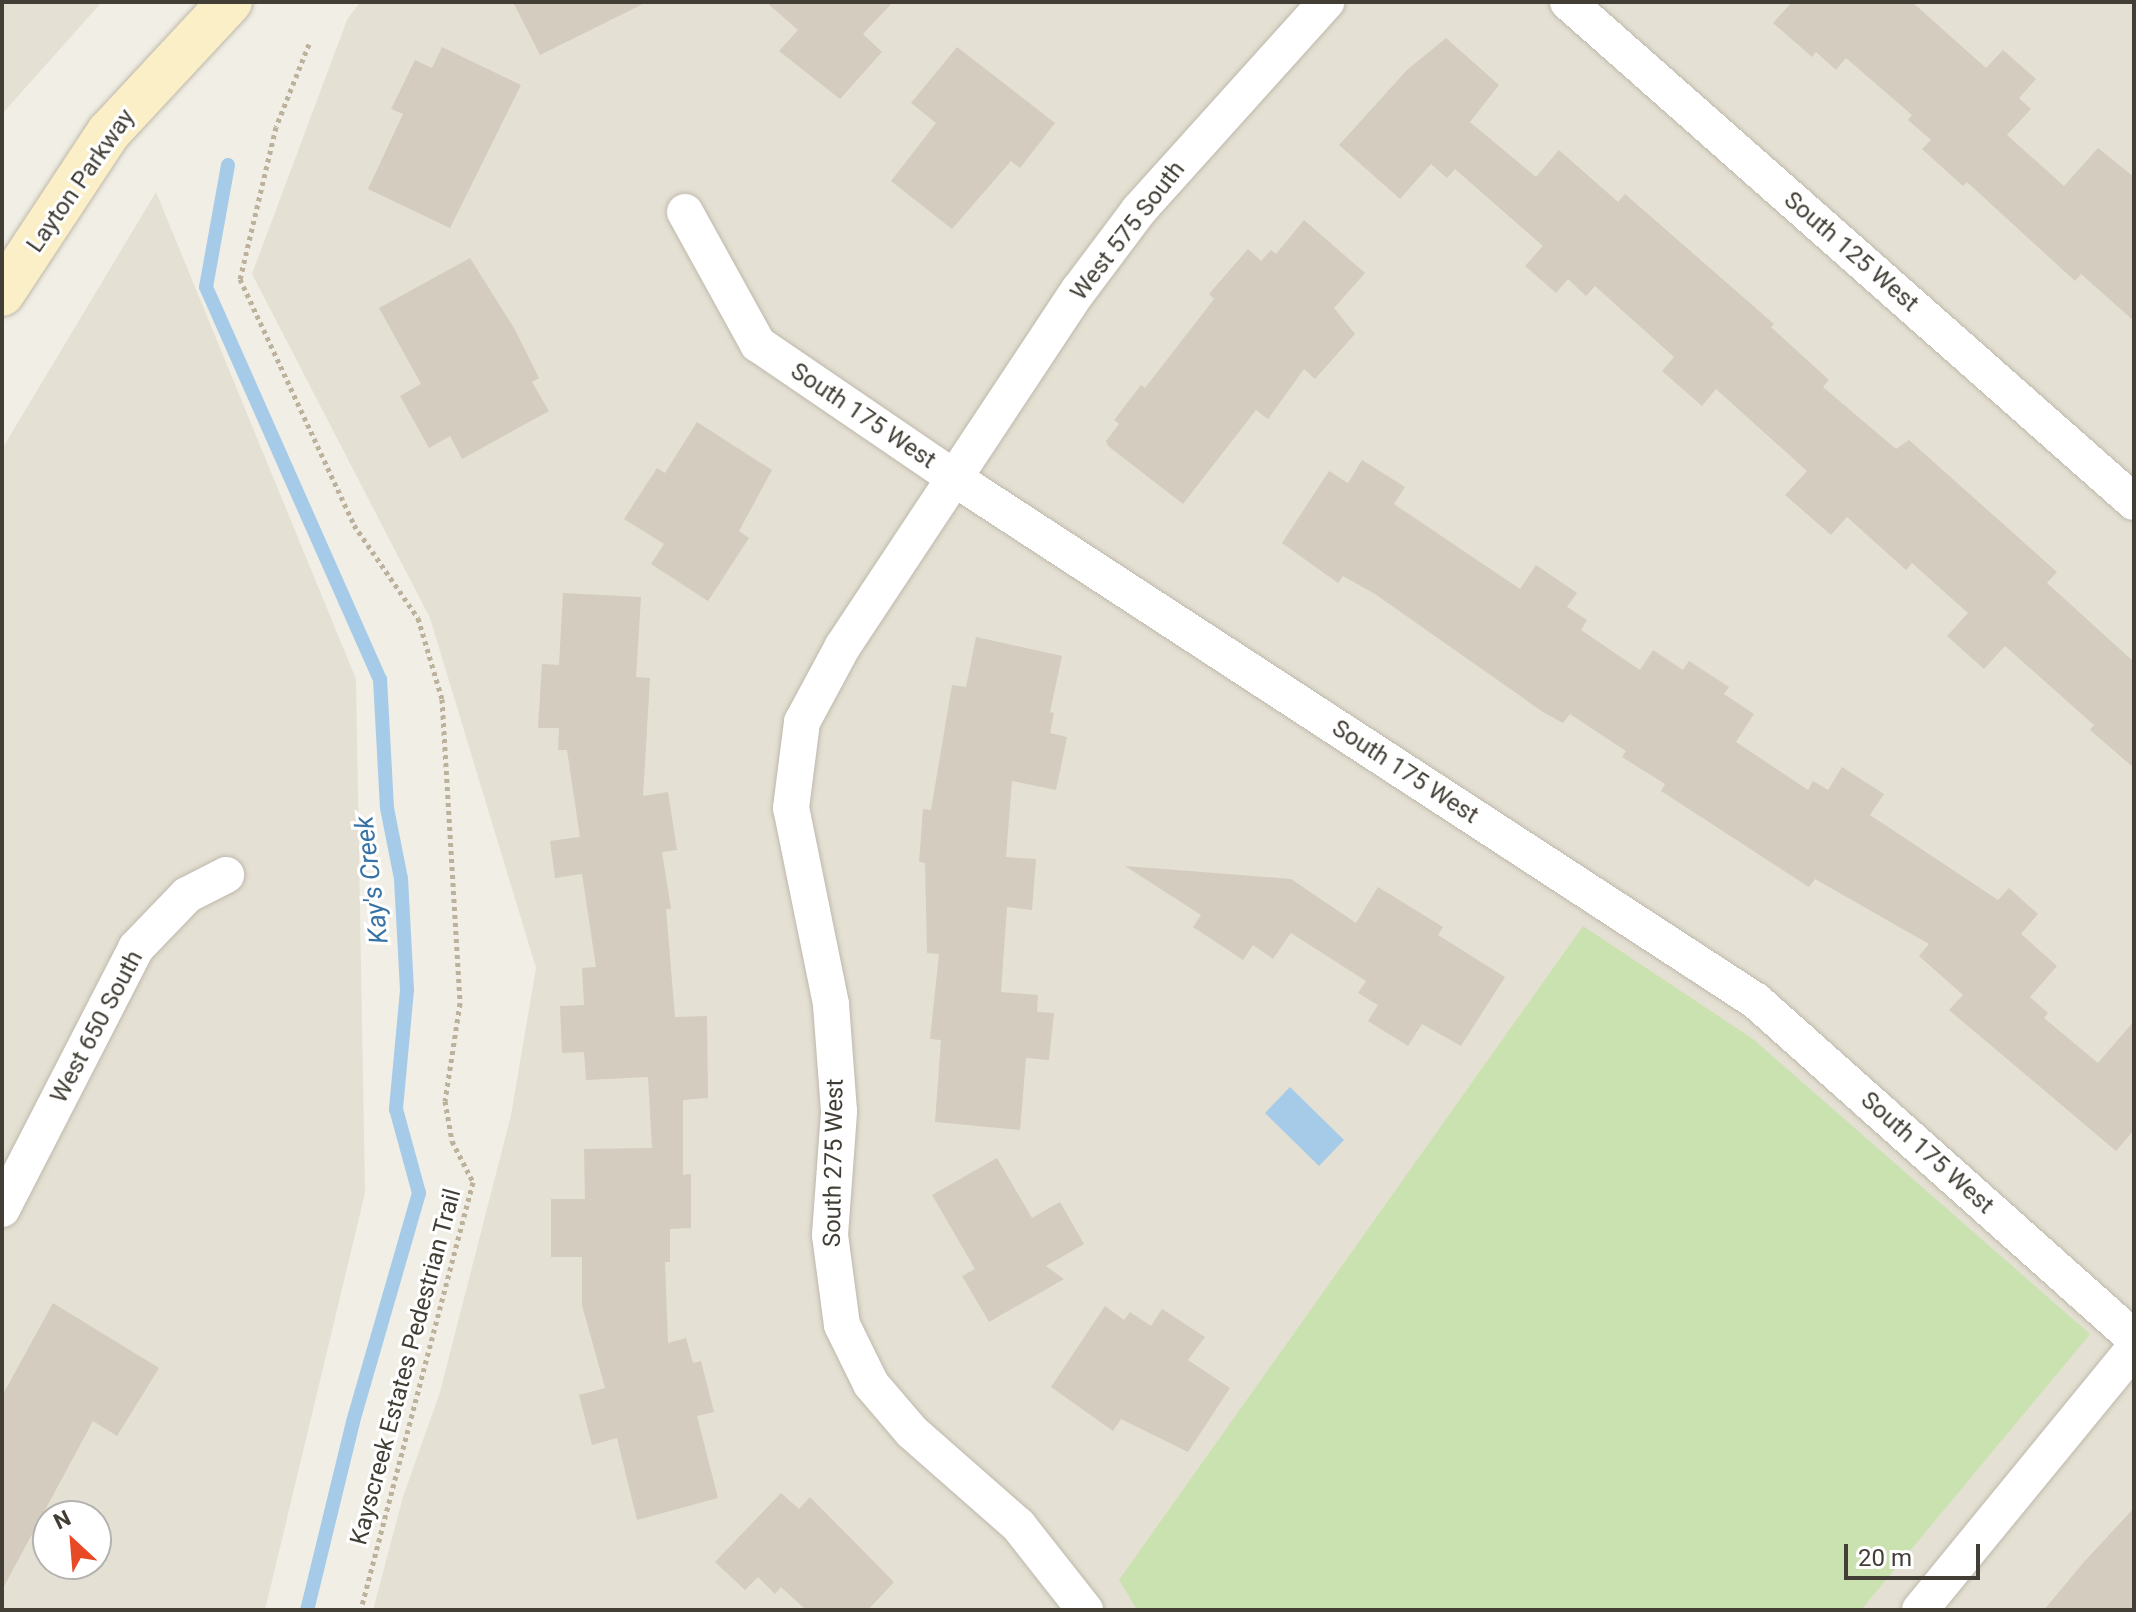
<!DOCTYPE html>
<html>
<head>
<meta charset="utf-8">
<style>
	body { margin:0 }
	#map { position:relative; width:2136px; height:1612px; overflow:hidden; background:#f1eee5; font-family:Roboto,sans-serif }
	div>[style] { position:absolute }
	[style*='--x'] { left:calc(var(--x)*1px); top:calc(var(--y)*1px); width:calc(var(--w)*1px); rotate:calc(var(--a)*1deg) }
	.residential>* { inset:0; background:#e4e0d3 }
	.green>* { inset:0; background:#cae2b0 }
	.water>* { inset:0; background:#a5cbe9 }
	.stream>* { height:14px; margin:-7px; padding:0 7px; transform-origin:7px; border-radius:7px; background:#a5cbe9 }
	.building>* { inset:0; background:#d4ccbe }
	.path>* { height:5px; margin-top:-2.5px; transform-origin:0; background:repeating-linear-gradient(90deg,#bcb19b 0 4px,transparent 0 8px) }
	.roads { filter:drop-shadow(0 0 2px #beb8ab) drop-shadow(0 0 2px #beb8ab) }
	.minor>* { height:36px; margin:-18px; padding:0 18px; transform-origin:18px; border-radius:18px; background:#fff }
	.secondary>* { height:44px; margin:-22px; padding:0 22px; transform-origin:22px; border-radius:22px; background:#faefc6 }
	span { translate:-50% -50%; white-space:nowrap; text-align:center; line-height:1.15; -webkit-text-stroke:6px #fff; paint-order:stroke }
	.street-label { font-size:24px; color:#423e35 }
	.water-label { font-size:26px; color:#3872a5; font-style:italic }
	.frame { position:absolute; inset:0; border:4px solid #423e35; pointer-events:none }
	.north { position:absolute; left:32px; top:1500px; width:80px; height:80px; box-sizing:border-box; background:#fff; border:2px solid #b3b2ae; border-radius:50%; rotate:334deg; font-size:22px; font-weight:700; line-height:32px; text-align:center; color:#423e35 }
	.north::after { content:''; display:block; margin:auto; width:28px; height:36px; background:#e74a25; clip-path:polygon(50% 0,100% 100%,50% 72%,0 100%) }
	.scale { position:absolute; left:1844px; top:1544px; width:136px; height:36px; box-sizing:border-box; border:4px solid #423e35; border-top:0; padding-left:10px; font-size:24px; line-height:28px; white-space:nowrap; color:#423e35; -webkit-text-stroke:6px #fff; paint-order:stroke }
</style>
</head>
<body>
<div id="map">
	<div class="residential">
		<i style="clip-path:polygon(2px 2px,102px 2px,2px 114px)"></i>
		<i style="clip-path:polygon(360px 2px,2134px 2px,2134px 1610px,373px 1610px,403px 1497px,440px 1392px,511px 1115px,536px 968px,430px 618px,252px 274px,347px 20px)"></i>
		<i style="clip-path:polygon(evenodd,156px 192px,356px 679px,365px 1193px,265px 1610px,2px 1610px,2px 449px,156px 192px,48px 1516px,96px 1516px,96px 1564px,48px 1564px,48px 1516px)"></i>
	</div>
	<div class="green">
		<i style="clip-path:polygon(1583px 926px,1753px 1039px,2090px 1334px,1861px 1610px,1137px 1610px,1119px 1580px)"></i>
	</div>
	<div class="water">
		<i style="clip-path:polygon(1290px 1087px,1344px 1140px,1319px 1166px,1265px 1113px)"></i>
	</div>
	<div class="stream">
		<i style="--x:228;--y:165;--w:124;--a:100.2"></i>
		<i style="--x:206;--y:287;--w:429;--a:66.1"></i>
		<i style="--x:380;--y:679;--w:129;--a:86.9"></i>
		<i style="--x:387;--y:808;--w:72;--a:78.8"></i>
		<i style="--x:401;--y:879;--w:111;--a:86.9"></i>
		<i style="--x:407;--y:990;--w:120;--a:95.3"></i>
		<i style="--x:396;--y:1109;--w:87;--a:74.7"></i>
		<i style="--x:419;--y:1193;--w:238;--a:106.1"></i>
		<i style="--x:353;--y:1422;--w:194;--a:103.7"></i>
	</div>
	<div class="building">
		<i style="clip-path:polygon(513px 2px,647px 2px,540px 55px)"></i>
		<i style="clip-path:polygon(766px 2px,893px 2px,863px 34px,882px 52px,840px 99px,779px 51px,798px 30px)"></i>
		<i style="clip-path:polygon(1792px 2px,1912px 2px,1986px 68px,2003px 50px,2036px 79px,2019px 98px,2031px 109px,2007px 135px,2064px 186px,2098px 148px,2134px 177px,2134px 321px,2081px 274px,2075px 281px,1967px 182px,1963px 186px,1922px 149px,1931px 140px,1908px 120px,1912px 115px,1846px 58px,1836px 70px,1816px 52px,1812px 57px,1773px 23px)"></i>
		<i style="clip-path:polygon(1446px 38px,1499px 85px,1470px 122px,1536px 177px,1559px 150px,1618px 202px,1625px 194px,1774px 324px,1771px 327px,1829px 380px,1823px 387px,1896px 449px,1909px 440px,2057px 572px,2047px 583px,2134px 662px,2134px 768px,2090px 730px,2094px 725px,2005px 646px,1984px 669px,1947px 636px,1968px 613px,1912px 563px,1906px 570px,1847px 517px,1831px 535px,1785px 495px,1807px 471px,1716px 389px,1702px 406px,1662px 371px,1674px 357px,1595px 286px,1586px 296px,1568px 279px,1556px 293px,1525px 266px,1543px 246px,1455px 169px,1447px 178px,1431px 164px,1400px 199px,1339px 145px,1407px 70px)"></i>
		<i style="clip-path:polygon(442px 47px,521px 85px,450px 228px,368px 189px,403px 114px,391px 109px,415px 60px,432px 68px)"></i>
		<i style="clip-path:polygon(957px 47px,1055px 123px,1020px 168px,1011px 161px,952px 229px,891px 181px,936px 123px,911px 103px)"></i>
		<i style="clip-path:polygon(1304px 220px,1365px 273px,1334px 308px,1355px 334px,1315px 379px,1304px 369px,1268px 419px,1256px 410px,1183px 504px,1108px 446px,1106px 441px,1119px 424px,1114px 420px,1141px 385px,1145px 388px,1214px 299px,1209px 294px,1248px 249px,1261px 261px,1271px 250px,1276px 254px)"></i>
		<i style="clip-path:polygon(470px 258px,514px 328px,539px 378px,532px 382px,549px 411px,462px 459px,450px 436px,429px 448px,400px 396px,421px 384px,379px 308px)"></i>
		<i style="clip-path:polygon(697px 422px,772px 470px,739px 531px,749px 538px,708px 601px,651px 564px,664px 544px,624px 519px,657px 468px,665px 473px)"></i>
		<i style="clip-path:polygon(1362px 460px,1405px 487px,1394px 504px,1520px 589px,1536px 565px,1577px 593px,1567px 607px,1587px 620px,1581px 630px,1640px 670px,1653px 650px,1683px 670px,1689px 661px,1729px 687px,1724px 694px,1754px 714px,1736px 742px,1808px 790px,1813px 781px,1828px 790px,1842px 767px,1884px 794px,1870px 815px,1998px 900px,2009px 888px,2038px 914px,2021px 934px,2057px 966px,2030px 997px,2048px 1013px,2044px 1018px,2098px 1063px,2134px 1021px,2134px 1130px,2116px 1151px,1949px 1010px,1963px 995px,1919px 956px,1929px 944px,1815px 879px,1809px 887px,1661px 791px,1665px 784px,1622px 757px,1626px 751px,1570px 714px,1563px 723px,1543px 712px,1375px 594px,1343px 576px,1338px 583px,1282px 543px,1329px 471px,1348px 483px)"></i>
		<i style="clip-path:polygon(563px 593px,641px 597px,636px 677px,650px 678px,643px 796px,668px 792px,677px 850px,662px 852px,671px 909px,666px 909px,675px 1017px,707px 1016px,708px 1098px,683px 1100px,683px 1175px,691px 1174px,691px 1228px,670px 1229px,670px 1262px,665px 1262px,668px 1343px,686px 1338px,693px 1363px,701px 1361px,714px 1412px,697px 1416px,718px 1498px,637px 1520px,617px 1438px,592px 1445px,579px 1395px,605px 1388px,582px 1305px,582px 1257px,551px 1257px,551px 1199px,585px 1199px,584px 1149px,652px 1148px,648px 1077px,586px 1080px,584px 1052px,562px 1053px,560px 1006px,584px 1005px,582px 968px,596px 967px,582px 874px,555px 878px,550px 841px,580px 837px,567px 750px,558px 750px,559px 728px,538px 728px,542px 664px,559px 665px)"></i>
		<i style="clip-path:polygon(976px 637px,1062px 656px,1050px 712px,1054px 713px,1050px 733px,1067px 737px,1056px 790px,1012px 781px,1006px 857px,1036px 859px,1032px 910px,1007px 907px,1001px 992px,1038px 995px,1037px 1012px,1054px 1013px,1049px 1060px,1026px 1058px,1020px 1130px,935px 1122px,941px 1040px,930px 1039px,939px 954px,927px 953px,925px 863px,919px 862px,923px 809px,931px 810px,952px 685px,966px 687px)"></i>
		<i style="clip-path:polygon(1125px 866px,1291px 879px,1356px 923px,1378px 887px,1443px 927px,1438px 935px,1505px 977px,1461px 1046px,1422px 1024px,1408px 1046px,1368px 1021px,1378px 1005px,1358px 993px,1366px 981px,1291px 933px,1273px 959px,1253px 945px,1243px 960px,1193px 927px,1201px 915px)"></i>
		<i style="clip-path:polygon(997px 1158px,1032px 1218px,1060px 1202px,1084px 1244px,1046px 1266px,1064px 1279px,989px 1322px,962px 1276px,975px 1269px,932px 1195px)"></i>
		<i style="clip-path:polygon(53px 1303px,159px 1368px,117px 1436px,93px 1421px,2px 1590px,2px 1396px)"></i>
		<i style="clip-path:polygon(1105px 1306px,1124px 1320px,1130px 1312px,1151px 1326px,1162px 1309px,1205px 1337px,1188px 1360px,1230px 1388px,1188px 1452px,1121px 1419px,1113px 1431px,1051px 1387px)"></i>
		<i style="clip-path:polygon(781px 1493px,799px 1509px,810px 1497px,894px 1582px,868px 1610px,806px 1610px,781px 1587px,775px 1594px,758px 1577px,745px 1590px,715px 1562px)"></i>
		<i style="clip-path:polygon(2134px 1508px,2134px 1610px,2044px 1610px,2083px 1563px)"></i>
	</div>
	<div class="path">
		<i style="--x:309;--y:44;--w:89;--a:111.7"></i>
		<i style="--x:276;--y:127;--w:156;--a:103.3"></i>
		<i style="--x:240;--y:279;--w:271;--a:65.1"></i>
		<i style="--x:354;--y:525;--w:113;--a:55.5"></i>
		<i style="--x:418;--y:618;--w:84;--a:73.5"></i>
		<i style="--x:442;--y:699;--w:305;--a:86.6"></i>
		<i style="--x:460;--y:1003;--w:99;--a:98.7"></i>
		<i style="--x:445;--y:1101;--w:41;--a:80.1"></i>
		<i style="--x:452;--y:1141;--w:46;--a:62.9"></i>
		<i style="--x:473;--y:1182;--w:442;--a:104.7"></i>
	</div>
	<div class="roads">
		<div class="minor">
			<i style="--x:1568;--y:2;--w:755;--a:41.46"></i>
			<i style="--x:685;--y:212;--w:151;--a:61.1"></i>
			<i style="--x:758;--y:344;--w:241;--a:34.3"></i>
			<i style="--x:957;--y:480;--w:954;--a:33.11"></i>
			<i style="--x:1756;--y:1001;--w:506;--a:41.72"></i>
			<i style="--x:2;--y:1209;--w:293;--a:-62.8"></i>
			<i style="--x:136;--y:948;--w:74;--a:-46.1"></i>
			<i style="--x:187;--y:895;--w:44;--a:-27.1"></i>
			<i style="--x:1085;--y:1610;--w:107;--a:-128.2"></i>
			<i style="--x:1019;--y:1526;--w:142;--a:-138.7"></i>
			<i style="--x:912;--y:1432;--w:63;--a:-130.5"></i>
			<i style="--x:871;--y:1384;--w:66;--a:-116.2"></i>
			<i style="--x:842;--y:1325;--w:91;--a:-97.6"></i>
			<i style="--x:830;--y:1235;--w:124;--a:-85.8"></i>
			<i style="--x:839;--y:1111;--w:107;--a:-94.3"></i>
			<i style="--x:831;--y:1004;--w:200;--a:-101.5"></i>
			<i style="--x:791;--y:808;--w:87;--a:-82.7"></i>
			<i style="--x:802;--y:722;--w:86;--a:-61.7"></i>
			<i style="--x:843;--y:646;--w:427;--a:-56.5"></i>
			<i style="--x:1079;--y:290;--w:100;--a:-53.1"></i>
			<i style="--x:1139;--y:210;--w:280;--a:-48"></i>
			<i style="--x:1920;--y:1610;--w:338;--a:-50.7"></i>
		</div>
		<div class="secondary">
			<i style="--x:2;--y:294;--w:194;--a:-56.6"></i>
			<i style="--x:109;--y:132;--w:178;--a:-47.1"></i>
		</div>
	</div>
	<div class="street-label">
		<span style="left:81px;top:181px;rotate:-55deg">Layton Parkway</span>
		<span style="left:1128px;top:231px;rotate:-52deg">West 575 South</span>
		<span style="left:1851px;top:252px;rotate:41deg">South 125 West</span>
		<span style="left:863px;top:416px;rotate:34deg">South 175 West</span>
		<span style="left:1405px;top:772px;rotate:33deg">South 175 West</span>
		<span style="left:97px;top:1027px;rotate:-62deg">West 650 South</span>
		<span style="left:1927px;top:1153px;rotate:42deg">South 175 West</span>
		<span style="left:834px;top:1163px;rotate:-89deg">South 275 West</span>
		<span style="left:406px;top:1367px;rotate:-75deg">Kayscreek Estates Pedestrian Trail</span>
	</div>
	<div class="water-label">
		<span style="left:372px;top:880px;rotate:-97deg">Kay's Creek</span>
	</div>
	<div class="frame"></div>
	<div class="north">N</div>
	<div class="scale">20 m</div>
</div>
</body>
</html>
